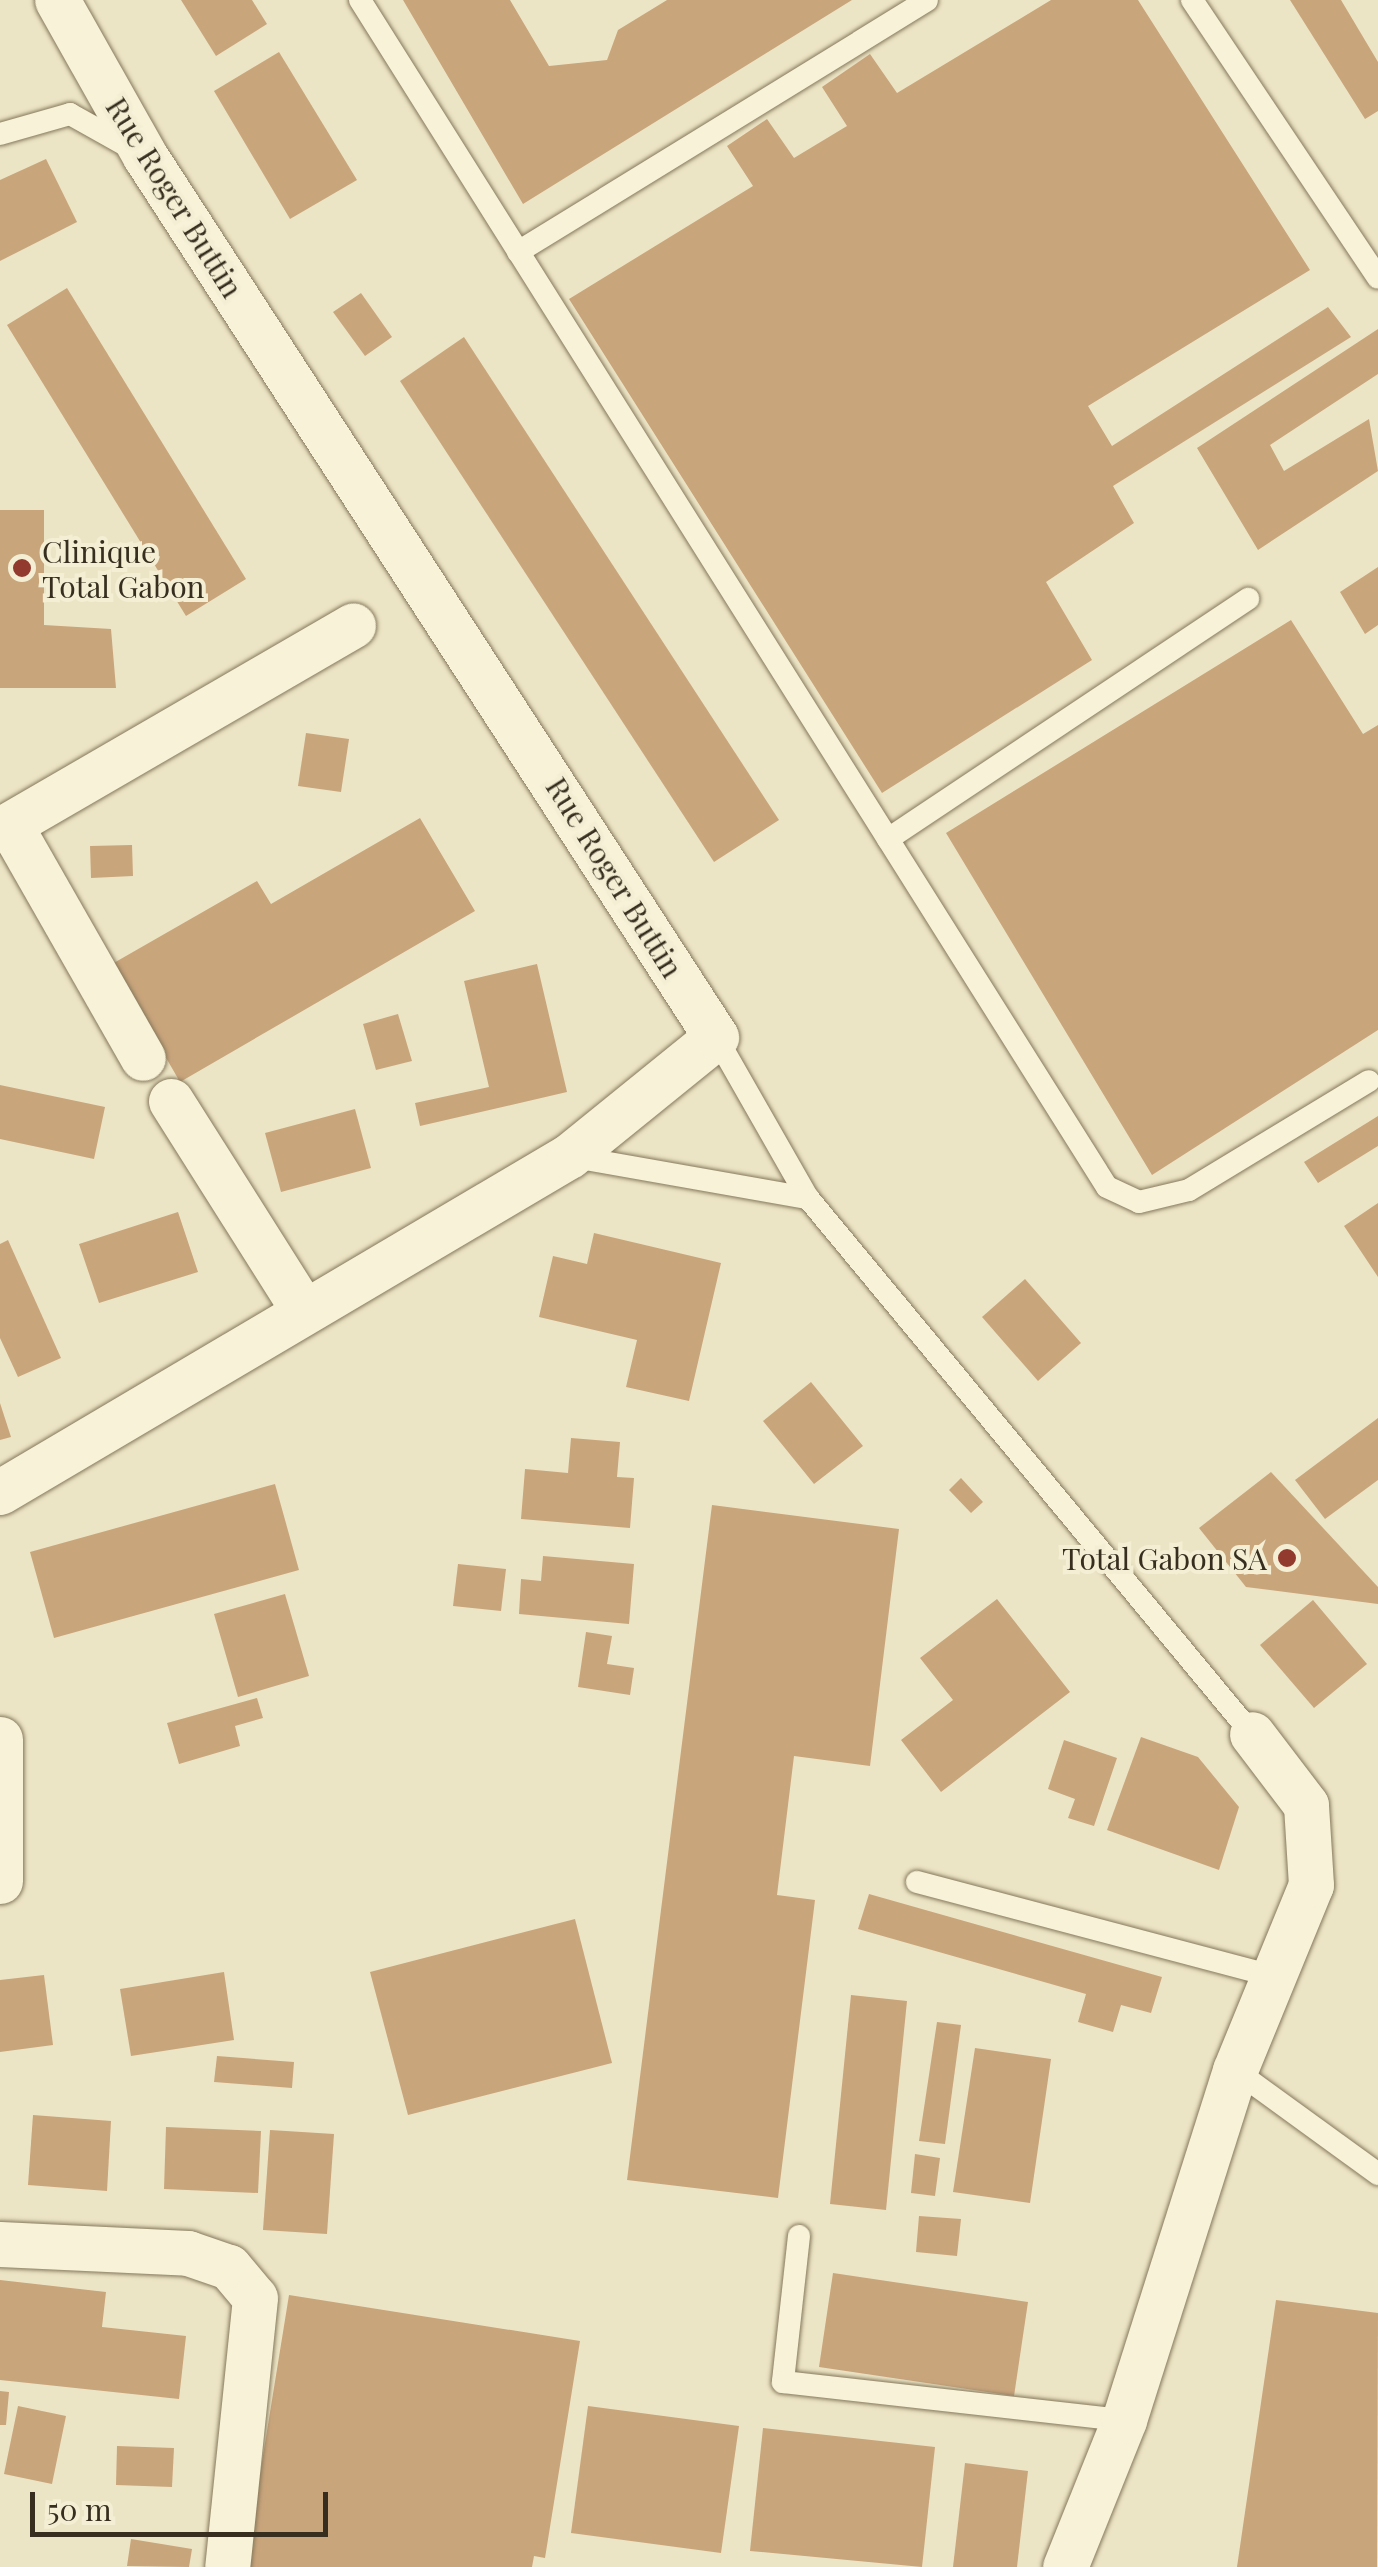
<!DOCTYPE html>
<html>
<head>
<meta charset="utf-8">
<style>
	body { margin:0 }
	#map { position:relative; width:1378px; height:2567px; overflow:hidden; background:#ece5c5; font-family:"Playfair Display",serif }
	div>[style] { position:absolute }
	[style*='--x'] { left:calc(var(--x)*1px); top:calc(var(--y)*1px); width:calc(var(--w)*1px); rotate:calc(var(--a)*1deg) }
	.building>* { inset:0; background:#c9a57c }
	.roads { filter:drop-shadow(0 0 2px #86785c) drop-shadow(0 0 2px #86785c) }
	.service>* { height:22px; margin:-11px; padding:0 11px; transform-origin:11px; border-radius:11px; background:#f7f2d8 }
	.minor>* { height:45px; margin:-22.5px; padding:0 22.5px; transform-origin:22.5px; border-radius:22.5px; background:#f7f2d8 }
	.dots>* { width:28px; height:28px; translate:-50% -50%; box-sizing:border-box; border:5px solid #f4efd4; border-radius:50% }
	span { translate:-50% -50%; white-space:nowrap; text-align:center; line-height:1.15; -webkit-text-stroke:8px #f4efd4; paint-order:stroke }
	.street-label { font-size:30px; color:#372e1f }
	.poi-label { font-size:30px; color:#372e1f }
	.left { translate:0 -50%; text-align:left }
	.right { translate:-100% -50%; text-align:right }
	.scale { position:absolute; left:30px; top:2492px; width:298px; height:45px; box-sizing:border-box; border:5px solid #372e1f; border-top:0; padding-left:12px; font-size:30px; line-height:35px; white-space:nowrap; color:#372e1f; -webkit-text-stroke:8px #f4efd4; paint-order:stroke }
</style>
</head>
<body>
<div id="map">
	<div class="building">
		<i style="clip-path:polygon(181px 0,252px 0,267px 24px,216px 56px)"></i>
		<i style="clip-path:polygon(403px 0,510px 0,549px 66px,607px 60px,618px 30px,667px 0,852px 0,523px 204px)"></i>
		<i style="clip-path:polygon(1051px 0,1138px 0,1310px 270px,1088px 406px,1112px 446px,1328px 307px,1351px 337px,1113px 486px,1134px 523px,1046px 582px,1092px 660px,882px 793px,569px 299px,753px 186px,727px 146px,767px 119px,794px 158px,847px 126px,822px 87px,870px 54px,897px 93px)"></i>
		<i style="clip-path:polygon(1290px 0,1341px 0,1378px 62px,1378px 111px,1365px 119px)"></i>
		<i style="clip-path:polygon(279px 52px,357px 180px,290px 219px,214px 91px)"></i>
		<i style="clip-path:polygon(46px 159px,77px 222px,0 261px,0 180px)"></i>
		<i style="clip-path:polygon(67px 288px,246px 579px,186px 616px,7px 325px)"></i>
		<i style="clip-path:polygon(361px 293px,392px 337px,365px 356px,333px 312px)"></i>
		<i style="clip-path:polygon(1378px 329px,1378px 374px,1270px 445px,1284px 471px,1369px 419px,1378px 471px,1258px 550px,1197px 448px)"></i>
		<i style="clip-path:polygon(464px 337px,779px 820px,714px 862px,400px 381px)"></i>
		<i style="clip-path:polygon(0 510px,44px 510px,44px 625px,111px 629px,116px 688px,0 688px)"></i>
		<i style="clip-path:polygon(1378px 567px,1378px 625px,1365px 634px,1340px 592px)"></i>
		<i style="clip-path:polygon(1291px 620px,1363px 734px,1378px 725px,1378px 1030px,1152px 1175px,946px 833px)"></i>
		<i style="clip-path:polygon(306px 733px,349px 739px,341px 792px,298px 786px)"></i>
		<i style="clip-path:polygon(420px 818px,475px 911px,180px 1082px,112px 964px,257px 881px,271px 904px)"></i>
		<i style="clip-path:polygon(132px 845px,133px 876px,91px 878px,90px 846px)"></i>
		<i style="clip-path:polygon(537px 964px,567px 1092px,420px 1126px,415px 1103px,489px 1087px,464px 981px)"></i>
		<i style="clip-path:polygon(398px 1014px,412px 1061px,376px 1070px,363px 1024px)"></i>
		<i style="clip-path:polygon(0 1085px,105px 1107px,94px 1159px,0 1139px)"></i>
		<i style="clip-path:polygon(355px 1109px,371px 1168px,281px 1192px,265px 1133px)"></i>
		<i style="clip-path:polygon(1378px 1116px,1378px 1146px,1318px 1183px,1304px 1162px)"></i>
		<i style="clip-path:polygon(1378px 1203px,1378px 1277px,1344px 1226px)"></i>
		<i style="clip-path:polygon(178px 1212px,198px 1272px,99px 1303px,79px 1244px)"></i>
		<i style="clip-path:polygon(594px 1233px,721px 1263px,689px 1401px,626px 1387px,637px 1340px,539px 1317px,553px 1256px,587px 1264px)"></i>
		<i style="clip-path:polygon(8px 1240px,61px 1358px,18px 1377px,0 1338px,0 1244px)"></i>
		<i style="clip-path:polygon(1025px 1279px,1081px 1343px,1038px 1381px,982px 1317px)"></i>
		<i style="clip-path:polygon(811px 1382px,863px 1446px,814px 1484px,763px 1421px)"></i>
		<i style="clip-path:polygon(0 1403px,11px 1437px,0 1440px)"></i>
		<i style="clip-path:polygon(1378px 1418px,1378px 1480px,1325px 1519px,1295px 1480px)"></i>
		<i style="clip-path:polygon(571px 1438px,620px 1442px,617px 1477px,634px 1478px,630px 1528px,521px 1519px,525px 1469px,568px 1473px)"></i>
		<i style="clip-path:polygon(1271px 1472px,1378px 1587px,1378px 1604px,1246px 1587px,1199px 1528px)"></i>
		<i style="clip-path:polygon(961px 1478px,983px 1502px,971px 1513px,949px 1490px)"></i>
		<i style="clip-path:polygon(275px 1484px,299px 1570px,54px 1638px,30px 1552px)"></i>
		<i style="clip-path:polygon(712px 1505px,899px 1529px,870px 1766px,794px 1756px,777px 1895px,815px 1900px,778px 2198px,627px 2180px)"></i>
		<i style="clip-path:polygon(543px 1556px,634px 1564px,629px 1624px,519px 1614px,521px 1579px,541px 1581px)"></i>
		<i style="clip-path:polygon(458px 1564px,506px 1569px,501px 1611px,453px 1606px)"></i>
		<i style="clip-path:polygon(285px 1594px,309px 1676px,238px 1697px,214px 1614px)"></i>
		<i style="clip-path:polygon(997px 1599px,1070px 1692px,941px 1792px,901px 1740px,953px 1700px,920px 1658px)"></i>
		<i style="clip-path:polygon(1313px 1600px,1367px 1664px,1314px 1708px,1260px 1645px)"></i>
		<i style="clip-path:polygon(586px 1632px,612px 1636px,607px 1664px,634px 1668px,630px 1695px,578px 1687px)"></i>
		<i style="clip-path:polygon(257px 1698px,263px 1718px,235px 1726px,240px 1746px,179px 1764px,167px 1723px)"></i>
		<i style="clip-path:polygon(1141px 1737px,1198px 1757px,1239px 1807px,1219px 1870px,1107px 1830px)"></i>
		<i style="clip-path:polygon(1064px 1740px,1117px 1758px,1094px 1826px,1068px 1818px,1075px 1799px,1048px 1789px)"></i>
		<i style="clip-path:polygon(869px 1894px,1162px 1977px,1151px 2013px,1121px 2005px,1113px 2032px,1078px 2022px,1086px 1994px,858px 1929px)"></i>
		<i style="clip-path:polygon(575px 1919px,612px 2063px,408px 2115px,370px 1972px)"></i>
		<i style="clip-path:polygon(224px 1972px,234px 2040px,131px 2056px,120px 1989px)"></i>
		<i style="clip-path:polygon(44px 1975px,53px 2045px,0 2052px,0 1980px)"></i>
		<i style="clip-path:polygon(851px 1995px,907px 2001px,886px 2210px,830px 2204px)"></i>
		<i style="clip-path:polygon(937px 2022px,961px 2025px,945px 2144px,919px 2141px)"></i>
		<i style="clip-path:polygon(975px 2048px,1051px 2059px,1030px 2203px,953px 2192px)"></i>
		<i style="clip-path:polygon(217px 2056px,294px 2062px,292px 2088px,214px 2082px)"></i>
		<i style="clip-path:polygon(33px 2115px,111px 2121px,107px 2191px,28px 2185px)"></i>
		<i style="clip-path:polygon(166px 2127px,261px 2131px,258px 2193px,164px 2189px)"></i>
		<i style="clip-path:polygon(270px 2130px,334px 2134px,327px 2234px,263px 2230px)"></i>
		<i style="clip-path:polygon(915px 2154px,940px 2158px,935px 2196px,911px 2193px)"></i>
		<i style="clip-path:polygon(919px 2216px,961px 2219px,957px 2256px,916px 2252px)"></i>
		<i style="clip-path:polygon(833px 2273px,1028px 2302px,1014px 2396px,819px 2367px)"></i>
		<i style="clip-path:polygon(0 2280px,106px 2292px,102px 2327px,186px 2336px,179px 2399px,0 2380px)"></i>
		<i style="clip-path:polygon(289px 2295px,580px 2341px,545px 2558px,534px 2556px,532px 2567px,245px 2567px)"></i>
		<i style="clip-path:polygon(1276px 2300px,1378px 2313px,1377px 2567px,1237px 2567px)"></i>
		<i style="clip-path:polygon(0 2391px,9px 2392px,6px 2425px,0 2425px)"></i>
		<i style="clip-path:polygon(18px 2406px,66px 2416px,52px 2484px,4px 2474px)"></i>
		<i style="clip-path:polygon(588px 2406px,739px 2426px,721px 2553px,571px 2533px)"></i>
		<i style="clip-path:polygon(763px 2428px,935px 2447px,922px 2567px,750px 2551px)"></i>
		<i style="clip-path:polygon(117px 2446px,174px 2448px,172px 2487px,116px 2485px)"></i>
		<i style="clip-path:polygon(965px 2463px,1028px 2471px,1017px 2567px,953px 2567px)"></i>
		<i style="clip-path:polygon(131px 2539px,192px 2549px,189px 2567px,127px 2566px)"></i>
	</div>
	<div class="roads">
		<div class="service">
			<i style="--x:360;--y:0;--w:1402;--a:57.82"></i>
			<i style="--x:1107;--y:1187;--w:35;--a:25"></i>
			<i style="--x:1139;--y:1202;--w:51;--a:-13.5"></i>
			<i style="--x:1189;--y:1190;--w:210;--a:-31.2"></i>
			<i style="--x:1192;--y:0;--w:334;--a:56.2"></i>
			<i style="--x:0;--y:134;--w:73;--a:-15.9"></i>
			<i style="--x:70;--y:114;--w:72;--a:29.1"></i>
			<i style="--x:518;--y:252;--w:480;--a:-31.6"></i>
			<i style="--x:888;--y:839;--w:433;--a:-33.7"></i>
			<i style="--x:716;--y:1037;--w:185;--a:60.3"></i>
			<i style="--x:808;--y:1198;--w:696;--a:50.36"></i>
			<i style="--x:569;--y:1156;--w:243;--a:10"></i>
			<i style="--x:917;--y:1882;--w:369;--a:14.8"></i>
			<i style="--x:1235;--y:2070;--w:177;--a:36"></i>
			<i style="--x:799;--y:2236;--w:147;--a:96.3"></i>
			<i style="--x:783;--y:2382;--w:343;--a:6.4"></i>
		</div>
		<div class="minor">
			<i style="--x:10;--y:825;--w:268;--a:60.3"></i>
			<i style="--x:0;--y:830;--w:408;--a:-30.1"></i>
			<i style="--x:171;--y:1101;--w:244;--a:57.7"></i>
			<i style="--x:0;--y:1492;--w:661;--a:-30.56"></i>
			<i style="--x:569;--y:1156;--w:189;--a:-39"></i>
			<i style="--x:716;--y:1037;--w:1050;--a:-122.95"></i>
			<i style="--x:145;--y:156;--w:179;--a:-119.4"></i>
			<i style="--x:0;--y:1739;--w:142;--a:90"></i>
			<i style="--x:0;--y:2244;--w:188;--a:2.7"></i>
			<i style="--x:188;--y:2253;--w:43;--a:18.9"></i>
			<i style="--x:229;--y:2267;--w:40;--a:50"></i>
			<i style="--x:255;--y:2298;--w:270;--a:95.9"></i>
			<i style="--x:1065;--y:2567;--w:158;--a:-68.1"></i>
			<i style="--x:1124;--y:2420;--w:367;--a:-72.4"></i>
			<i style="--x:1235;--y:2070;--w:200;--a:-67.7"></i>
			<i style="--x:1311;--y:1885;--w:80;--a:-93.6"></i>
			<i style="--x:1306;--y:1805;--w:89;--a:-127.3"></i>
		</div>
	</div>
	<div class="dots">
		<i style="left:22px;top:568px;background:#933a2e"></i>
		<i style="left:1287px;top:1558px;background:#933a2e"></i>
	</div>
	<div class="street-label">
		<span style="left:175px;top:197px;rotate:58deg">Rue Roger Buttin</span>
		<span style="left:615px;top:877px;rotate:58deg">Rue Roger Buttin</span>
	</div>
	<div class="poi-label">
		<span class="left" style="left:42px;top:568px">Clinique<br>Total Gabon</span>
		<span class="right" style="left:1267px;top:1558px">Total Gabon SA</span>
	</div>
	<div class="scale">50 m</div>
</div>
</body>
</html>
